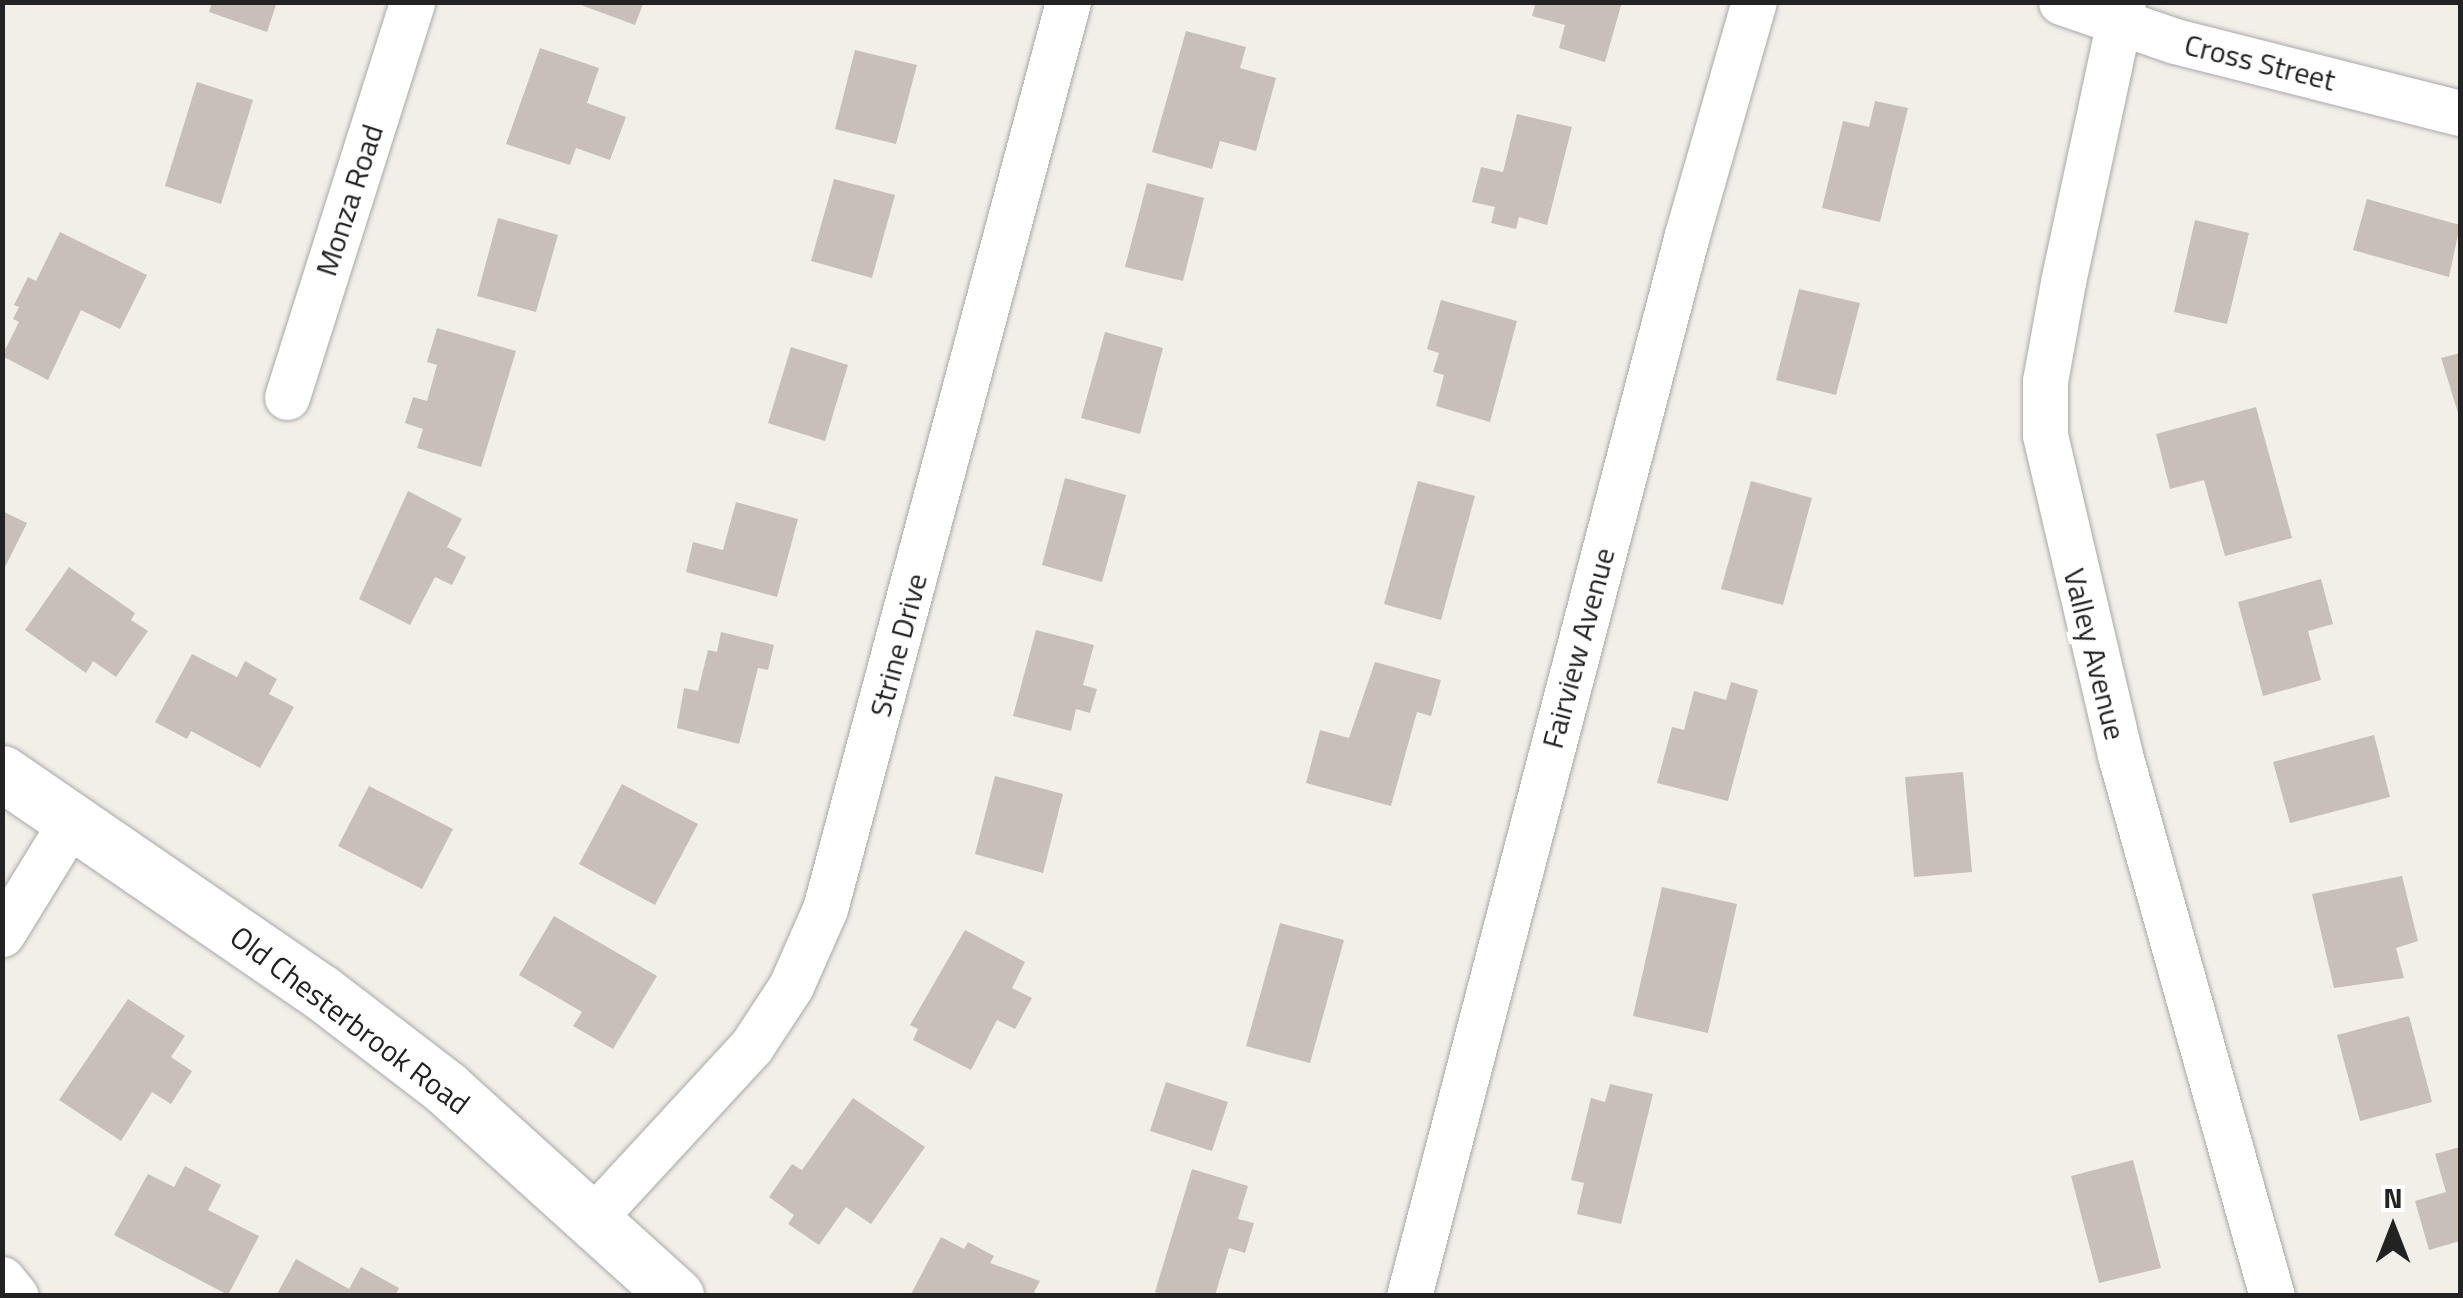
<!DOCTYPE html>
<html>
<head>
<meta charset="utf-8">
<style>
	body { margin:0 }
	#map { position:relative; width:2463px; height:1298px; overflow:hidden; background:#f2efe9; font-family:"Titillium Web",sans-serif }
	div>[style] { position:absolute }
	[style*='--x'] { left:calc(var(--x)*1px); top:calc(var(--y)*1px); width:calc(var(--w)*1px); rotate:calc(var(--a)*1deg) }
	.building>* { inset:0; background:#c7bfb8 }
	.roads { filter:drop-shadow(0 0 2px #a9a9a9) drop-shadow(0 0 2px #a9a9a9) }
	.minor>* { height:45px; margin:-22.5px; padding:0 22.5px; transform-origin:22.5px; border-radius:22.5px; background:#fff }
	.tertiary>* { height:55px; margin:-27.5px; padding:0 27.5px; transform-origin:27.5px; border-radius:27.5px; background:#fff }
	span { translate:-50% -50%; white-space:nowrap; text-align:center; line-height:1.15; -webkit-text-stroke:10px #fff; paint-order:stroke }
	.street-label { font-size:30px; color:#222 }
	.frame { position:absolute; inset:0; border:5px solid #222; pointer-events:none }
	.north { position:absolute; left:2343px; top:1178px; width:100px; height:100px; -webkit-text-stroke:8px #fff; paint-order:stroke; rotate:0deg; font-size:28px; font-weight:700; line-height:40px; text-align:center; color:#222 }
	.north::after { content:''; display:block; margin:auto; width:35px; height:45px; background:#222; clip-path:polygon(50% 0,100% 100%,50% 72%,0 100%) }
</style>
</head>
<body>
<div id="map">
	<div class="building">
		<i style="clip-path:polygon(212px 2px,277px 2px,267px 32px,209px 12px)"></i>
		<i style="clip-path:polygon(573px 2px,640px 2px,643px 4px,635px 25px)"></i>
		<i style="clip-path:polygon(1536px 2px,1622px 2px,1605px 62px,1559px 48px,1565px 25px,1532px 16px)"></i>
		<i style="clip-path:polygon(1186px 31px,1246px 47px,1240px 68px,1276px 78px,1256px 151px,1220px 141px,1212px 169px,1152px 152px)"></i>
		<i style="clip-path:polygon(540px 48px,599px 68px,587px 103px,626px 117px,610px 160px,576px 148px,570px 165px,506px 144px)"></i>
		<i style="clip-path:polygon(855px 50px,917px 65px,896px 144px,835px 129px)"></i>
		<i style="clip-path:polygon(197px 82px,253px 100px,221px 204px,165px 186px)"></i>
		<i style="clip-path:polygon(1875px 101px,1908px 108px,1880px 222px,1822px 208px,1843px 121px,1869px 127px)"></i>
		<i style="clip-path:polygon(1517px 114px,1572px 127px,1547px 225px,1519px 217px,1516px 229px,1491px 223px,1495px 207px,1472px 202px,1481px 167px,1503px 172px)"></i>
		<i style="clip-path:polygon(834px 179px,895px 195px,872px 278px,811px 261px)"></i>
		<i style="clip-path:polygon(1147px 183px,1204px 198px,1183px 281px,1125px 267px)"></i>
		<i style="clip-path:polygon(2367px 199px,2460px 225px,2449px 277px,2353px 250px)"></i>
		<i style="clip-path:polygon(498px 218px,558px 235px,536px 312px,477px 296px)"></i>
		<i style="clip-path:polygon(2195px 220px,2249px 233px,2227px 324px,2174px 312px)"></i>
		<i style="clip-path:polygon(60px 232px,147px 275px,120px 329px,81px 310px,48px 380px,2px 356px,19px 322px,13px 319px,19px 307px,14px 305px,28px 277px,36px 281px)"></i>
		<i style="clip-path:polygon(1799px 289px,1860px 303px,1836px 395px,1776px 380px)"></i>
		<i style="clip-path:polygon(1441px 300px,1517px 321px,1490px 422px,1436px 406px,1444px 375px,1433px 372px,1439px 353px,1427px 349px)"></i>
		<i style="clip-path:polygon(437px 328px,516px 351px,481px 467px,417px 448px,423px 429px,405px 423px,413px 397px,427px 401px,437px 365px,427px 362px)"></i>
		<i style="clip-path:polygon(1105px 332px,1163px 348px,1140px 434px,1081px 418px)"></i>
		<i style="clip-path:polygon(791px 347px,848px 365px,825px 441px,768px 423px)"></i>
		<i style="clip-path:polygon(2460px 353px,2460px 419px,2441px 358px)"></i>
		<i style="clip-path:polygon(2256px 407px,2292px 538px,2225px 556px,2204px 480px,2170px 489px,2156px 434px)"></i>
		<i style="clip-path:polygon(1065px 478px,1126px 495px,1102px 582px,1042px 565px)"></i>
		<i style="clip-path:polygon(1418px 481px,1475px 496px,1441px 620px,1384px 604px)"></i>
		<i style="clip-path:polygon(1751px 481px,1812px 498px,1783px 605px,1721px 589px)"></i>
		<i style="clip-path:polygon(408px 491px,462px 519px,447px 547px,466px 557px,452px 585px,435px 577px,410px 625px,359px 599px)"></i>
		<i style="clip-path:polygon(736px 502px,798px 519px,777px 597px,686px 572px,693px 542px,723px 550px)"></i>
		<i style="clip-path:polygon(2px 511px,27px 523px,2px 573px)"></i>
		<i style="clip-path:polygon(69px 567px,135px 613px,131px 620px,148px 631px,116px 677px,93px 661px,86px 673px,25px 630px)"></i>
		<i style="clip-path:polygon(2321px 579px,2333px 624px,2308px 631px,2321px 680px,2263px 696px,2238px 602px)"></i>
		<i style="clip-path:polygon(1036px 630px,1094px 645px,1083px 685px,1097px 689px,1090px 713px,1076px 709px,1071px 731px,1013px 716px)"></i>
		<i style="clip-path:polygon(721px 632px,774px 645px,768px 670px,758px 668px,739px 744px,677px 728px,684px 688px,698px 691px,708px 650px,717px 652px)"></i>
		<i style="clip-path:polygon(192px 654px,237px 677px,245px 661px,277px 679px,269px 694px,294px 707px,260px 768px,191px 731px,187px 739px,155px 722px)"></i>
		<i style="clip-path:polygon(1375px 662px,1441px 680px,1431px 716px,1417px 712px,1391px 806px,1306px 783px,1320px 730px,1349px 738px)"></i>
		<i style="clip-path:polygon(1731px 682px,1758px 690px,1728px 801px,1657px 783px,1672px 727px,1684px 730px,1694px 691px,1726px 700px)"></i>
		<i style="clip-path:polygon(2374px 735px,2390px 797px,2290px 823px,2273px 762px)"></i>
		<i style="clip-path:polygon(1963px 772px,1972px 872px,1914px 877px,1905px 777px)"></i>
		<i style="clip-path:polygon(995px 776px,1063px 794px,1043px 873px,975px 854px)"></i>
		<i style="clip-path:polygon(622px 784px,698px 824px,655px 905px,579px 864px)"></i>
		<i style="clip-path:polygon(369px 786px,453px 829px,422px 889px,338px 846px)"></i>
		<i style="clip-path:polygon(2402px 876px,2418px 941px,2396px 948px,2404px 978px,2334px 988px,2312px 894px)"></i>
		<i style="clip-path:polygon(1662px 887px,1737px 904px,1708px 1033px,1633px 1016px)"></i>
		<i style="clip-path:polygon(554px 916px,657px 976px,613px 1049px,573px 1026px,582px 1012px,519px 975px)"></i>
		<i style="clip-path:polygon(1280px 923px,1344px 940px,1310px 1063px,1246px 1046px)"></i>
		<i style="clip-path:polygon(965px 930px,1025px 962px,1012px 988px,1032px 998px,1015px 1029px,997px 1020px,971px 1070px,913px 1040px,918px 1029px,910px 1025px)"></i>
		<i style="clip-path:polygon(128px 999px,185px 1036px,171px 1057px,192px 1071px,171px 1104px,152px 1092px,121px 1141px,59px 1100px)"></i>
		<i style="clip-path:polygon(2409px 1016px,2432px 1102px,2360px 1121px,2337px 1035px)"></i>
		<i style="clip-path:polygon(1166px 1082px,1228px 1102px,1212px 1151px,1150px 1131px)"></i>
		<i style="clip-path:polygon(1610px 1084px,1653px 1094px,1621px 1224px,1577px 1214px,1584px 1183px,1571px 1180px,1591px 1098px,1605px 1102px)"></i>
		<i style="clip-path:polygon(853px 1098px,925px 1147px,871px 1224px,846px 1207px,819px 1245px,788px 1224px,794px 1215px,769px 1197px,792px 1164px,802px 1170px)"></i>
		<i style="clip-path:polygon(2460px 1147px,2460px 1241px,2429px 1250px,2415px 1201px,2446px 1192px,2435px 1154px)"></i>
		<i style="clip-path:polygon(2133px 1160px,2161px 1268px,2099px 1283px,2071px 1176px)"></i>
		<i style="clip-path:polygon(185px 1166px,221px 1185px,208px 1210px,259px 1236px,228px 1295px,114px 1235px,148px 1174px,174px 1187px)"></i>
		<i style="clip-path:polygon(1192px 1169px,1248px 1186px,1238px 1219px,1254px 1223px,1245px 1253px,1229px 1248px,1215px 1296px,1167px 1296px,1155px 1292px)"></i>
		<i style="clip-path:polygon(941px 1237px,964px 1249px,968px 1242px,994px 1256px,990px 1263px,1040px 1281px,1034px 1292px,1041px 1296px,910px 1296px)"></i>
		<i style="clip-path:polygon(296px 1259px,349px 1289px,361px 1267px,399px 1288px,395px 1296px,276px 1296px)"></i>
	</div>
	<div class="roads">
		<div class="minor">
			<i style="--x:2061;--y:2;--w:120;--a:18.9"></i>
			<i style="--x:2175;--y:41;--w:294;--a:14.2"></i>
			<i style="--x:2123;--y:2;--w:286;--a:102.1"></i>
			<i style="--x:2063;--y:282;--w:101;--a:100.3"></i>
			<i style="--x:2045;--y:381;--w:54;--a:90"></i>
			<i style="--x:2045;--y:435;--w:329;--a:76.8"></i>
			<i style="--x:2120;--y:755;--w:562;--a:74.31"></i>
			<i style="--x:287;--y:397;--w:414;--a:-72.4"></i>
			<i style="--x:2;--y:934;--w:134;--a:-58.4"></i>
			<i style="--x:593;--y:1218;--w:233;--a:-47.3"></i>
			<i style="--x:751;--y:1047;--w:73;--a:-56.7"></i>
			<i style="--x:791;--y:986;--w:84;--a:-66.2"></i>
			<i style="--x:825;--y:909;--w:939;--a:-75"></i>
			<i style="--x:2;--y:1279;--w:22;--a:51"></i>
			<i style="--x:1409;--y:1296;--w:1097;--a:-75.32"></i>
			<i style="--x:1687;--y:235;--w:242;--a:-74"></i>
		</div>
		<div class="tertiary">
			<i style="--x:2;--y:773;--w:387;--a:34.5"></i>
			<i style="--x:321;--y:992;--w:158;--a:37.5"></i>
			<i style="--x:446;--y:1088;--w:310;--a:42.1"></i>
		</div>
	</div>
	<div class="street-label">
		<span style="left:2260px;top:62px;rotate:14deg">Cross Street</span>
		<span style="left:349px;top:200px;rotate:-72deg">Monza Road</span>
		<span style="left:898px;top:645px;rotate:-75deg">Strine Drive</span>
		<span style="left:1578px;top:648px;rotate:-75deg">Fairview Avenue</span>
		<span style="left:2095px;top:654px;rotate:76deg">Valley Avenue</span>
		<span style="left:350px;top:1020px;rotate:37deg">Old Chesterbrook Road</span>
	</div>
	<div class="frame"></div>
	<div class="north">N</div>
</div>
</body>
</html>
